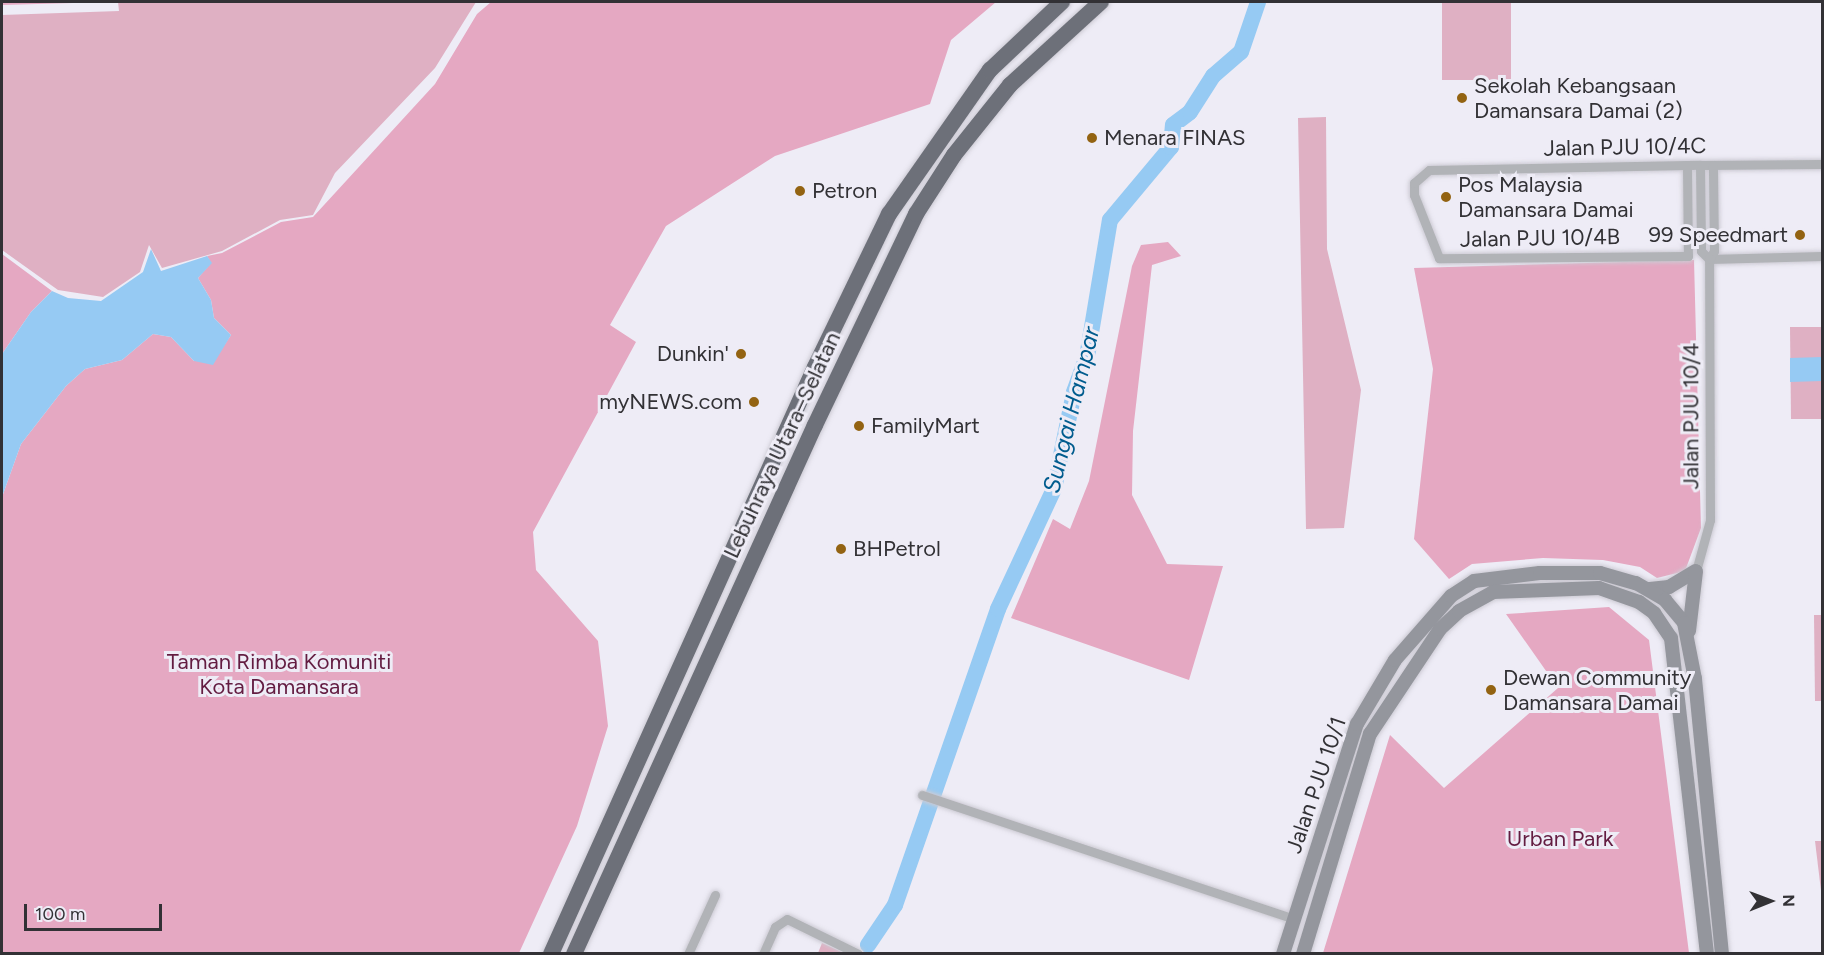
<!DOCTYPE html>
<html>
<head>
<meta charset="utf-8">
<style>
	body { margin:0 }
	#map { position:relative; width:1824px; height:955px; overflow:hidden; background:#eeecf6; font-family:Figtree,sans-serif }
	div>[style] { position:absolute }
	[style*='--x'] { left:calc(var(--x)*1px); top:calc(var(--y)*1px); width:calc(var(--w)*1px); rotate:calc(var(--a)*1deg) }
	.green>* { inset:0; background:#dfb0c3 }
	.forest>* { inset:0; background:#e5a8c2 }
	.water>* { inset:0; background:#96caf3 }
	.river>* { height:16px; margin:-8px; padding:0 8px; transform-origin:8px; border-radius:8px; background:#96caf3 }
	.roads { filter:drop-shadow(0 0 2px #cccad3) drop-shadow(0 0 2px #cccad3) }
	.street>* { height:9px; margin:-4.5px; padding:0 4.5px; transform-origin:4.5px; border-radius:4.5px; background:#b1b3b7 }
	.secondary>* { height:14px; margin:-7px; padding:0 7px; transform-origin:7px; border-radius:7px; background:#94969d }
	.highway>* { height:16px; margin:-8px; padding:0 8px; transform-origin:8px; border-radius:8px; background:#6d7079 }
	.dots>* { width:16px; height:16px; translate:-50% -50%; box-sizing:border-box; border:3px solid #eeecf6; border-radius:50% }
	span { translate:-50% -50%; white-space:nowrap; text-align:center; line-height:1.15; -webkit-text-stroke:6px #eeecf6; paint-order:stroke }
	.poi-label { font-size:22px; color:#323135 }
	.left { translate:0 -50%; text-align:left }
	.right { translate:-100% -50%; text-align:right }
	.street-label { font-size:22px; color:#323135 }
	.park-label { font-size:22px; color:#631c41 }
	.water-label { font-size:24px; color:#015c8e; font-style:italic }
	.frame { position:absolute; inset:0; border:3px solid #323135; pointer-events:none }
	.north { position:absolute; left:1740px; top:871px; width:60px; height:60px; -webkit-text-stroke:4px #eeecf6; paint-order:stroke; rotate:89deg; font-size:16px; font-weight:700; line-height:24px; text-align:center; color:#323135 }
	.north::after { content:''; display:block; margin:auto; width:21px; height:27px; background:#323135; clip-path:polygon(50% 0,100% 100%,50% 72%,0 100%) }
	.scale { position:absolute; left:24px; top:904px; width:138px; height:27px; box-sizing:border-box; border:3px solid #323135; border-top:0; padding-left:8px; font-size:18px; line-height:21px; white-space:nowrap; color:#323135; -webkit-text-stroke:4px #eeecf6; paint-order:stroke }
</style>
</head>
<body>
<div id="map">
	<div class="green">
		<i style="clip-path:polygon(118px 2px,476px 2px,435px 68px,335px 173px,313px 215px,280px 220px,222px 251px,162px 268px,149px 245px,140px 272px,103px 297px,58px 290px,2px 250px,2px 15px,119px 11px)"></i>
		<i style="clip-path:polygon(1442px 2px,1511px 2px,1511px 80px,1442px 80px)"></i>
		<i style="clip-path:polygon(1326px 117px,1327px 249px,1361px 390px,1344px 528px,1306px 529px,1298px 118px)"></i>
		<i style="clip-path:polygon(1790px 327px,1822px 327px,1822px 419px,1791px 419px)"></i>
		<i style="clip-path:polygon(1814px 615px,1822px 615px,1822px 701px,1815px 701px)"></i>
		<i style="clip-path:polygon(1815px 841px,1822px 841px,1822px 899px)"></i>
		<i style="clip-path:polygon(822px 943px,844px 953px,818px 953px)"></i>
	</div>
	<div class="forest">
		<i style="clip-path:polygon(2px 2px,109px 2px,2px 5px)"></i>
		<i style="clip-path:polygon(491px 2px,996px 2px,951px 40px,930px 104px,775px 156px,666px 226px,610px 325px,636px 342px,533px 532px,536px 570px,598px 641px,608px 726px,577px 826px,519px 953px,2px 953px,2px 497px,21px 444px,66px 386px,85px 369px,122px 360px,153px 334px,171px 337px,194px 361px,221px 350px,231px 335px,214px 318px,211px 300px,198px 278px,211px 263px,207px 256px,222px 253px,281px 222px,313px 217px,435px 84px,477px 14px)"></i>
		<i style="clip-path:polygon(1168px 242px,1181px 256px,1152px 265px,1133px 431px,1132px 495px,1167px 564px,1223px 566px,1189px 680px,1011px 618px,1053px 519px,1070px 529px,1089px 481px,1132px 266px,1141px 245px)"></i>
		<i style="clip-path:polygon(2px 254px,52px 291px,31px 312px,2px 354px)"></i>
		<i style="clip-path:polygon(1694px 260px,1701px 528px,1685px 571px,1657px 578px,1640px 567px,1603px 560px,1543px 558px,1472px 564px,1449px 579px,1414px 539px,1433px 369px,1414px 268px)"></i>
		<i style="clip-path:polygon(1609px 607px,1649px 640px,1689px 953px,1323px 953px,1390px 735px,1444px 788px,1558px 688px,1506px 614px)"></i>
	</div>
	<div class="water">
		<i style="clip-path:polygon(151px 249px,161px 271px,207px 256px,212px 263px,198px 278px,211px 300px,214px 318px,231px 335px,213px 365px,194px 361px,171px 337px,153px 334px,122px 360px,85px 369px,66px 386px,21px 444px,2px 497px,2px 354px,31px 312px,52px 291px,68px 298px,101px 301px,143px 272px)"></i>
		<i style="clip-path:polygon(1822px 357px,1822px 381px,1790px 382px,1790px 358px)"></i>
	</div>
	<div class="river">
		<i style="--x:868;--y:945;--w:48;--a:-56"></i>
		<i style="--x:895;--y:905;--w:313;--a:-70.8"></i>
		<i style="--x:998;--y:609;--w:132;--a:-65"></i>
		<i style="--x:1054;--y:489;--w:99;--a:-78.3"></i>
		<i style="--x:1074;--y:392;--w:37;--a:-70"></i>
		<i style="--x:1087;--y:357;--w:139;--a:-80.5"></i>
		<i style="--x:1110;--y:220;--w:95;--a:-50.1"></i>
		<i style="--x:1171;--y:147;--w:22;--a:-85"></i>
		<i style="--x:1173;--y:125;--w:21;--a:-37"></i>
		<i style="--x:1190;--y:112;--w:43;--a:-57.4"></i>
		<i style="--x:1213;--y:76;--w:37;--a:-41"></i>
		<i style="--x:1241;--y:52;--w:53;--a:-71.2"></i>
	</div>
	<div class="roads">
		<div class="street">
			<i style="--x:1700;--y:165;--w:86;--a:89.3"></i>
			<i style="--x:1701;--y:251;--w:11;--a:45"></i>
			<i style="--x:1687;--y:166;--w:90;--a:89.4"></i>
			<i style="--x:1688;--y:256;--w:249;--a:179.5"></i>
			<i style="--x:1439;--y:258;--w:68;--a:-111.6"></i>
			<i style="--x:1414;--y:195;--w:12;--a:-90"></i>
			<i style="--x:1414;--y:183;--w:20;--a:-41"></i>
			<i style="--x:1429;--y:170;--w:271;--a:-1.1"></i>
			<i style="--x:1700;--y:165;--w:122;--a:-0.5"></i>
			<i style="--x:1709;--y:259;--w:113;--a:-1.5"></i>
			<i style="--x:1696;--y:571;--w:53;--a:-74.6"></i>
			<i style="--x:1710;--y:520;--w:261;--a:-90.2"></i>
			<i style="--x:1709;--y:259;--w:9;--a:-58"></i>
			<i style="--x:1714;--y:251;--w:86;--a:-90.7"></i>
			<i style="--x:922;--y:795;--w:392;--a:18.4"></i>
			<i style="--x:688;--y:954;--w:65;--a:-65.4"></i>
			<i style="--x:763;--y:954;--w:30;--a:-66"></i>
			<i style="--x:775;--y:927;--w:14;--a:-34"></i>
			<i style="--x:787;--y:919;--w:79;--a:26.2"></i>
		</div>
		<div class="secondary">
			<i style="--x:1650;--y:589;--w:19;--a:-6"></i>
			<i style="--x:1669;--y:587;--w:31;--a:-31"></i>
			<i style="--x:1689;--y:631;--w:60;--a:-83.3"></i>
			<i style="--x:1283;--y:954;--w:242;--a:-72.2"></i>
			<i style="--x:1357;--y:724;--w:74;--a:-59.3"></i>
			<i style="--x:1395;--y:660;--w:85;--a:-48.8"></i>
			<i style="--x:1451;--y:596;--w:27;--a:-33"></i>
			<i style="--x:1474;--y:581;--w:66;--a:-6.9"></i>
			<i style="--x:1540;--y:573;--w:60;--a:0"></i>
			<i style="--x:1600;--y:573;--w:37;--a:16"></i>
			<i style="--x:1636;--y:583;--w:34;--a:30"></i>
			<i style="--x:1665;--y:600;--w:30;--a:50"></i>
			<i style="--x:1684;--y:623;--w:57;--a:78.9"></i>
			<i style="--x:1695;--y:679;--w:276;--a:84.4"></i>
			<i style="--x:1303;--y:954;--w:230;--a:-73.1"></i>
			<i style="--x:1370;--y:734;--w:126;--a:-56.3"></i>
			<i style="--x:1440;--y:629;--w:26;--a:-43"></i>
			<i style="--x:1459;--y:611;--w:39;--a:-29"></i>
			<i style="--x:1493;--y:592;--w:106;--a:-2.2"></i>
			<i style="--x:1599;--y:588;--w:42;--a:19.3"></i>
			<i style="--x:1639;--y:602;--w:19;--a:36"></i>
			<i style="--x:1654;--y:613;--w:30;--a:56"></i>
			<i style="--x:1671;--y:638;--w:318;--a:83.5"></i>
		</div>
		<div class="highway">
			<i style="--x:551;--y:954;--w:644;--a:-65.78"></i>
			<i style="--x:815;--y:367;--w:170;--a:-64.2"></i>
			<i style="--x:889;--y:214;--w:176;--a:-55"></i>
			<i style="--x:990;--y:70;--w:99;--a:-43.4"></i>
			<i style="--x:574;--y:954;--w:581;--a:-65.51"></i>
			<i style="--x:815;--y:425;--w:234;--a:-64.4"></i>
			<i style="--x:916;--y:214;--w:70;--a:-57.2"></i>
			<i style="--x:954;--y:155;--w:90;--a:-51.3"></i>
			<i style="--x:1010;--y:85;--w:123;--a:-42.4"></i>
		</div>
	</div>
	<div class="dots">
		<i style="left:1462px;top:98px;background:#936312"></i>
		<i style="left:1092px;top:138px;background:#936312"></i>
		<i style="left:800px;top:191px;background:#936312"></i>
		<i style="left:1446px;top:197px;background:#936312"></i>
		<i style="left:1800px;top:235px;background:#936312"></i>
		<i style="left:741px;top:354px;background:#936312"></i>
		<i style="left:754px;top:402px;background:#936312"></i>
		<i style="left:859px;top:426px;background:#936312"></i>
		<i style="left:841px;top:549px;background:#936312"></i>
		<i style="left:1491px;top:690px;background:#936312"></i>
	</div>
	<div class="poi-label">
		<span class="left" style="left:1474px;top:98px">Sekolah Kebangsaan<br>Damansara Damai (2)</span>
		<span class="left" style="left:1104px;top:138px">Menara FINAS</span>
		<span class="left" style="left:1458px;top:197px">Pos Malaysia<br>Damansara Damai</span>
		<span class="left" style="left:812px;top:191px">Petron</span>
		<span class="right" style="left:1788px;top:235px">99 Speedmart</span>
		<span class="right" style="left:729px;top:354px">Dunkin'</span>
		<span class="right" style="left:742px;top:402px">myNEWS.com</span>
		<span class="left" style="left:871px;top:426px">FamilyMart</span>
		<span class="left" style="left:853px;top:549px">BHPetrol</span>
		<span class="left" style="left:1503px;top:690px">Dewan Community<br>Damansara Damai</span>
	</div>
	<div class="street-label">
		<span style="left:1625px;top:147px;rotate:-1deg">Jalan PJU 10/4C</span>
		<span style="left:1540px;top:238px;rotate:-1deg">Jalan PJU 10/4B</span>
		<span style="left:1691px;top:416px;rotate:-90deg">Jalan PJU 10/4</span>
		<span style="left:782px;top:445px;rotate:-65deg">Lebuhraya Utara–Selatan</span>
		<span style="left:1316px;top:785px;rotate:-71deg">Jalan PJU 10/1</span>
	</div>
	<div class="park-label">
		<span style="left:279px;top:674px">Taman Rimba Komuniti<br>Kota Damansara</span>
		<span style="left:1560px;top:839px">Urban Park</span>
	</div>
	<div class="water-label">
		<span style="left:1071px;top:410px;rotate:-76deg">Sungai Hampar</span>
	</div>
	<div class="frame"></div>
	<div class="north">N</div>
	<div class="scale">100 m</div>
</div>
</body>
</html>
